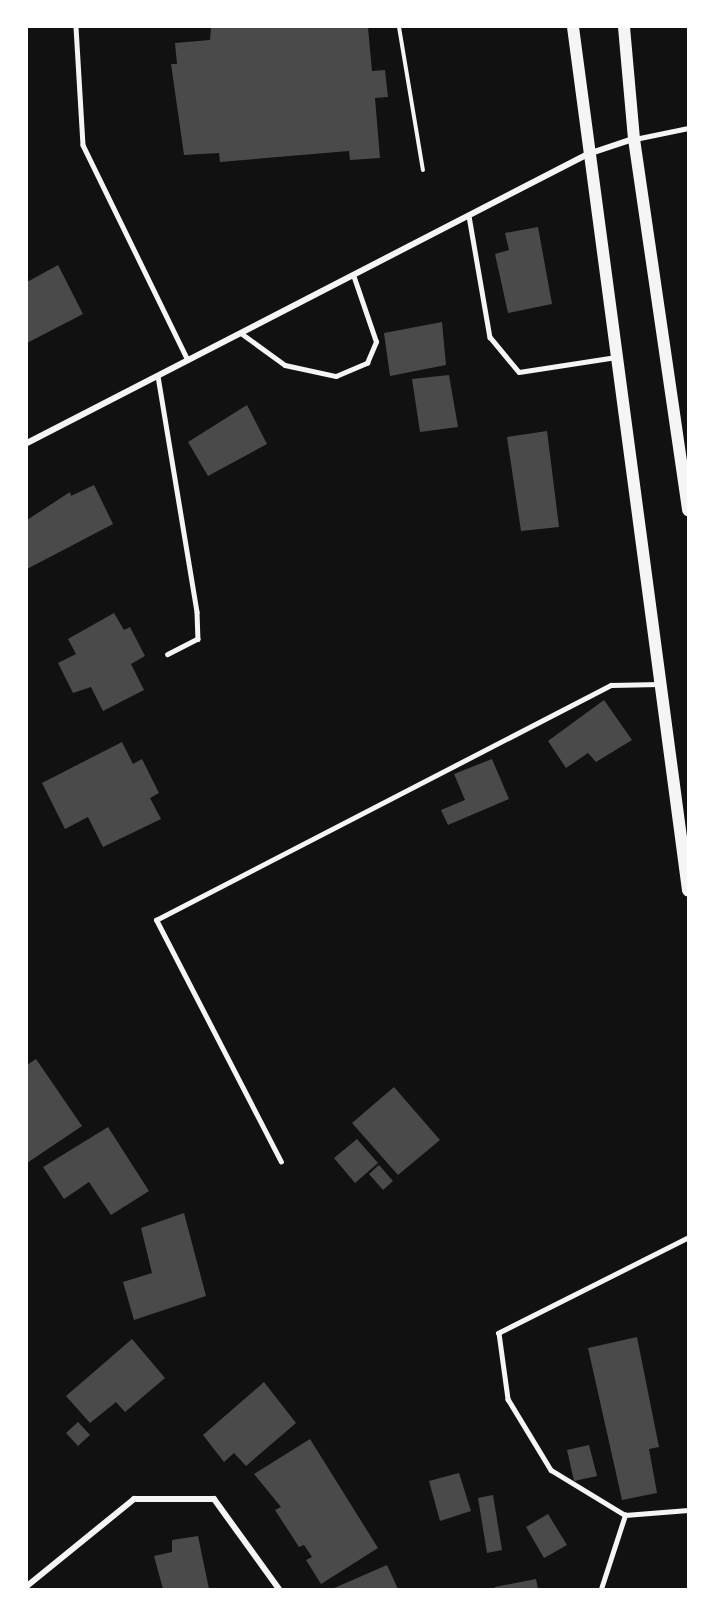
<!DOCTYPE html>
<html>
<head>
<meta charset="utf-8">
<style>
	body { margin:0 }
	#map { position:relative; width:715px; height:1616px; overflow:hidden; background:#111; font-family:Manrope,sans-serif }
	div>[style] { position:absolute }
	[style*='--x'] { left:calc(var(--x)*1px); top:calc(var(--y)*1px); width:calc(var(--w)*1px); rotate:calc(var(--a)*1deg) }
	.building>* { inset:0; background:#4a4a4a }
	.path>* { height:4px; margin:-2px; padding:0 2px; transform-origin:2px; border-radius:2px; background:#f5f5f5 }
	.service>* { height:4.5px; margin:-2.25px; padding:0 2.25px; transform-origin:2.25px; border-radius:2.25px; background:#f5f5f5 }
	.minor>* { height:6px; margin:-3px; padding:0 3px; transform-origin:3px; border-radius:3px; background:#f5f5f5 }
	.secondary>* { height:12px; margin:-6px; padding:0 6px; transform-origin:6px; border-radius:6px; background:#f5f5f5 }
	span { translate:-50% -50%; white-space:nowrap; text-align:center; line-height:1.15; -webkit-text-stroke:6px #fff; paint-order:stroke }
	.frame { position:absolute; inset:0; border:28px solid #fff; pointer-events:none }
</style>
</head>
<body>
<div id="map">
	<div class="building">
		<i style="clip-path:polygon(368px 27px,372px 71px,385px 70px,388px 97px,375px 98px,380px 158px,350px 160px,349px 151px,220px 162px,219px 153px,184px 155px,171px 64px,177px 64px,175px 43px,210px 40px,211px 28px)"></i>
		<i style="clip-path:polygon(538px 227px,552px 304px,508px 313px,495px 254px,509px 250px,505px 233px)"></i>
		<i style="clip-path:polygon(58px 265px,83px 314px,27px 343px,27px 282px)"></i>
		<i style="clip-path:polygon(442px 322px,446px 365px,390px 376px,384px 333px)"></i>
		<i style="clip-path:polygon(449px 375px,458px 427px,420px 432px,412px 379px)"></i>
		<i style="clip-path:polygon(247px 405px,267px 444px,208px 476px,188px 442px)"></i>
		<i style="clip-path:polygon(547px 431px,559px 527px,521px 531px,507px 437px)"></i>
		<i style="clip-path:polygon(94px 485px,113px 524px,27px 569px,27px 520px,70px 492px,71px 496px)"></i>
		<i style="clip-path:polygon(114px 613px,124px 630px,130px 627px,145px 656px,131px 664px,144px 690px,103px 711px,91px 687px,73px 693px,58px 663px,76px 654px,68px 639px)"></i>
		<i style="clip-path:polygon(604px 700px,632px 740px,596px 762px,588px 753px,566px 768px,548px 741px)"></i>
		<i style="clip-path:polygon(122px 742px,133px 764px,142px 759px,159px 793px,150px 798px,161px 819px,103px 847px,88px 817px,65px 829px,42px 783px)"></i>
		<i style="clip-path:polygon(492px 759px,509px 799px,448px 825px,441px 810px,465px 800px,454px 774px)"></i>
		<i style="clip-path:polygon(36px 1059px,82px 1126px,27px 1163px,27px 1065px)"></i>
		<i style="clip-path:polygon(394px 1087px,440px 1140px,398px 1175px,352px 1123px)"></i>
		<i style="clip-path:polygon(108px 1127px,149px 1191px,111px 1215px,89px 1182px,64px 1199px,43px 1167px)"></i>
		<i style="clip-path:polygon(357px 1139px,378px 1163px,355px 1183px,334px 1158px)"></i>
		<i style="clip-path:polygon(379px 1165px,393px 1181px,383px 1190px,369px 1174px)"></i>
		<i style="clip-path:polygon(184px 1213px,206px 1296px,134px 1320px,123px 1282px,152px 1273px,141px 1228px)"></i>
		<i style="clip-path:polygon(637px 1337px,659px 1447px,649px 1449px,657px 1493px,622px 1500px,588px 1348px)"></i>
		<i style="clip-path:polygon(132px 1339px,165px 1378px,125px 1412px,116px 1402px,90px 1423px,66px 1396px)"></i>
		<i style="clip-path:polygon(264px 1382px,296px 1423px,246px 1466px,234px 1453px,224px 1462px,203px 1435px)"></i>
		<i style="clip-path:polygon(78px 1422px,90px 1435px,78px 1446px,66px 1433px)"></i>
		<i style="clip-path:polygon(310px 1439px,378px 1548px,321px 1584px,306px 1560px,312px 1557px,304px 1545px,299px 1547px,275px 1510px,281px 1507px,254px 1474px)"></i>
		<i style="clip-path:polygon(589px 1445px,597px 1476px,574px 1481px,567px 1450px)"></i>
		<i style="clip-path:polygon(459px 1473px,471px 1511px,440px 1521px,429px 1481px)"></i>
		<i style="clip-path:polygon(493px 1495px,502px 1550px,487px 1553px,478px 1498px)"></i>
		<i style="clip-path:polygon(548px 1514px,567px 1545px,544px 1558px,526px 1527px)"></i>
		<i style="clip-path:polygon(198px 1536px,209px 1589px,163px 1589px,154px 1556px,172px 1552px,172px 1540px)"></i>
		<i style="clip-path:polygon(387px 1565px,398px 1589px,332px 1589px)"></i>
		<i style="clip-path:polygon(536px 1579px,538px 1589px,495px 1589px,495px 1587px)"></i>
	</div>
	<div class="path">
		<i style="--x:399;--y:27;--w:145;--a:80.5"></i>
	</div>
	<div class="service">
		<i style="--x:76;--y:27;--w:118;--a:86.6"></i>
		<i style="--x:83;--y:145;--w:239;--a:64"></i>
		<i style="--x:635;--y:139;--w:54;--a:-11.7"></i>
		<i style="--x:469;--y:216;--w:123;--a:80.2"></i>
		<i style="--x:490;--y:337;--w:45;--a:50.4"></i>
		<i style="--x:519;--y:372;--w:98;--a:-8.8"></i>
		<i style="--x:241;--y:333;--w:54;--a:36"></i>
		<i style="--x:285;--y:365;--w:52;--a:12.2"></i>
		<i style="--x:336;--y:376;--w:34;--a:-23"></i>
		<i style="--x:367;--y:363;--w:23;--a:-67"></i>
		<i style="--x:376;--y:342;--w:71;--a:-108.9"></i>
		<i style="--x:158;--y:376;--w:239;--a:80.6"></i>
		<i style="--x:197;--y:612;--w:27;--a:88"></i>
		<i style="--x:198;--y:639;--w:34;--a:153"></i>
		<i style="--x:281;--y:1162;--w:272;--a:-117.3"></i>
		<i style="--x:156;--y:920;--w:512;--a:-27.32"></i>
		<i style="--x:611;--y:685;--w:48;--a:-1.2"></i>
		<i style="--x:688;--y:1238;--w:212;--a:153.3"></i>
		<i style="--x:499;--y:1333;--w:67;--a:82.2"></i>
		<i style="--x:508;--y:1399;--w:83;--a:58.8"></i>
		<i style="--x:551;--y:1470;--w:87;--a:31.3"></i>
		<i style="--x:625;--y:1515;--w:63;--a:-4.5"></i>
		<i style="--x:601;--y:1589;--w:78;--a:-72"></i>
	</div>
	<div class="minor">
		<i style="--x:27;--y:443;--w:631;--a:-27.26"></i>
		<i style="--x:588;--y:154;--w:47;--a:-18.4"></i>
		<i style="--x:27;--y:1586;--w:138;--a:-39.1"></i>
		<i style="--x:134;--y:1499;--w:80;--a:0"></i>
		<i style="--x:214;--y:1499;--w:111;--a:54.2"></i>
	</div>
	<div class="secondary">
		<i style="--x:573;--y:27;--w:871;--a:82.41"></i>
		<i style="--x:624;--y:27;--w:112;--a:84.9"></i>
		<i style="--x:634;--y:139;--w:375;--a:81.7"></i>
	</div>
	<div class="frame"></div>
</div>
</body>
</html>
